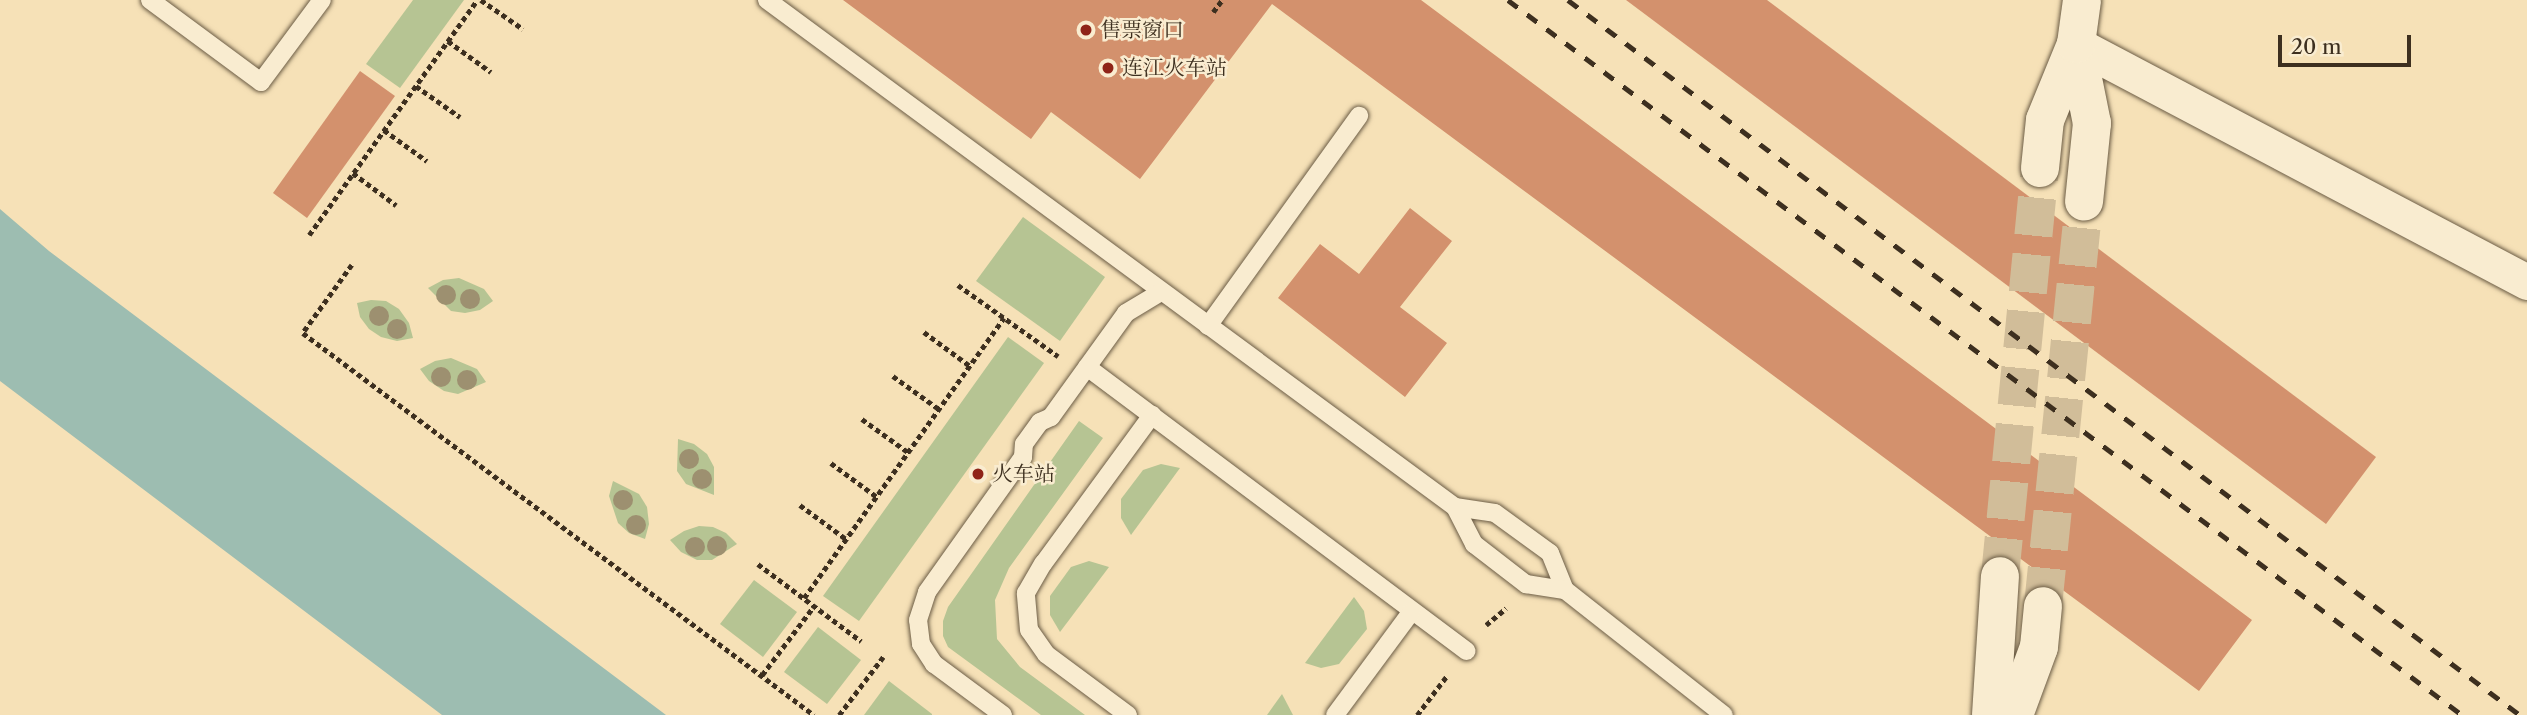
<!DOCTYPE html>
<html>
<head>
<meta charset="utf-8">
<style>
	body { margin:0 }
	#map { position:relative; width:2527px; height:715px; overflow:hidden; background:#f6e1b7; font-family:"Libre Caslon Text","Noto Serif SC",serif }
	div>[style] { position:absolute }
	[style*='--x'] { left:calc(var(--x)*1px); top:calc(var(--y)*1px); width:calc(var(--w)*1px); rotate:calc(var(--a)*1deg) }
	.green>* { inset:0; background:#b6c493 }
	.water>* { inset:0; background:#9dbdb1 }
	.building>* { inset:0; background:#d3916d }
	.tertiary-tunnel>* { height:38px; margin-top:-19px; transform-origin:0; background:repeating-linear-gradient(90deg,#d1bd99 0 38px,transparent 0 57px) }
	.path>* { height:4.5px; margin-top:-2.25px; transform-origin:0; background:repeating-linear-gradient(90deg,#3d2f1f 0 5px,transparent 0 8.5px) }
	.roads { filter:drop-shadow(0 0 2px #6b5c45) drop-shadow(0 0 2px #6b5c45) }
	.service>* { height:18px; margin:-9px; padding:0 9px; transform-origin:9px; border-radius:9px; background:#f9ecd0 }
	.minor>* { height:35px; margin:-17.5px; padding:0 17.5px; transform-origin:17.5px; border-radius:17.5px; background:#f9ecd0 }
	.tertiary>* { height:38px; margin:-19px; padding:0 19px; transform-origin:19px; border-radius:19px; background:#f9ecd0 }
	.rail>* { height:5px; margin-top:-2.5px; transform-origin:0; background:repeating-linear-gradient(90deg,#3d2f1f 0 12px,transparent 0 24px) }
	.trees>* { width:20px; height:20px; margin:-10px; border-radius:50%; background:#9d9070 }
	.dots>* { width:19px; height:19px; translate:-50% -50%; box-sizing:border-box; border:4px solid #f9ecd0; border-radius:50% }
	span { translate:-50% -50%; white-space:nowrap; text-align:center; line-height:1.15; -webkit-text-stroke:5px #f9ecd0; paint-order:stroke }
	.poi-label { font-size:21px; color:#3d2f1f }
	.left { translate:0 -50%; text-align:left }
	.scale { position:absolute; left:2278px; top:35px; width:133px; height:32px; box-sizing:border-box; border:4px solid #3d2f1f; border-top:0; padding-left:9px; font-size:21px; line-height:24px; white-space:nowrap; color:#3d2f1f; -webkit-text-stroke:5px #f9ecd0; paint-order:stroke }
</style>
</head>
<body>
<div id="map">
	<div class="green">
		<i style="clip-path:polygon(413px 0,464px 0,400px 88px,366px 64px)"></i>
		<i style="clip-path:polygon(1023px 217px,1105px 277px,1060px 341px,976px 281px)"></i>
		<i style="clip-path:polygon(459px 278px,484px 289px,493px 301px,480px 310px,465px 313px,451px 311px,428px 288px,443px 280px)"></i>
		<i style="clip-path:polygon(371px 300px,386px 301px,399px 309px,409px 323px,413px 338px,397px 341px,381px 337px,369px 329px,360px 317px,357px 303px)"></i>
		<i style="clip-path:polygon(1008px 337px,1044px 363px,859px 621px,823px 596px)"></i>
		<i style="clip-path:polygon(451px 358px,477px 369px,486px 382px,458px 394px,444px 391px,429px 381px,420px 369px,435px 361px)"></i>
		<i style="clip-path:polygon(1079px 421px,1103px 438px,1009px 568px,995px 600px,997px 639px,1020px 667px,1085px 715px,1041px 715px,948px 647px,943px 636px,943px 621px,948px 607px)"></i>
		<i style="clip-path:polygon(678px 439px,694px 444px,707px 454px,714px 467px,714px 495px,686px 484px,677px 471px)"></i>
		<i style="clip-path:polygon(1161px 464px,1180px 468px,1131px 535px,1121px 518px,1121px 499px,1143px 470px)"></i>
		<i style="clip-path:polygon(613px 481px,639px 494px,647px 507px,649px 524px,645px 539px,629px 533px,618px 523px,609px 496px)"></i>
		<i style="clip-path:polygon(699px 526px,713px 527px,726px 533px,737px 544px,712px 560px,697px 560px,681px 552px,670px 540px,684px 531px)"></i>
		<i style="clip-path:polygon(1089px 561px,1109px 567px,1060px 632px,1050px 615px,1050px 596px,1071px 567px)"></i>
		<i style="clip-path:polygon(754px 580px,797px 612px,763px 657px,720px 624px)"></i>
		<i style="clip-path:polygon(1354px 597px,1364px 611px,1367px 629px,1339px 664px,1321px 668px,1305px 663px)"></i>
		<i style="clip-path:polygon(818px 627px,861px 660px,827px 704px,784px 672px)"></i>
		<i style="clip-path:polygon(889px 681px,932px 714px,932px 715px,864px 715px)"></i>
		<i style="clip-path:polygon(1282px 694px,1293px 715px,1267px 715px)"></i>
	</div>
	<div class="water">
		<i style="clip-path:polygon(0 209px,49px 251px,666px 715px,442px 715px,0 381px)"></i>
	</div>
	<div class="building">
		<i style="clip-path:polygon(843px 0,1421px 0,2252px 620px,2199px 691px,1272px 4px,1140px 179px,1051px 112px,1031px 139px)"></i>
		<i style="clip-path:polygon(1626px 0,1767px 0,2376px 457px,2326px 524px)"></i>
		<i style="clip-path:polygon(360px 71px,395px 96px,307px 218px,273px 193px)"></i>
		<i style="clip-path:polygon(1410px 208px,1452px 241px,1400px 307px,1447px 343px,1405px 397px,1278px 298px,1320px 244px,1359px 274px)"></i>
	</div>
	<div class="tertiary-tunnel">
		<i style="--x:2000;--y:576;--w:410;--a:-84.4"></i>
		<i style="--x:2043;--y:606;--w:406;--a:-84.2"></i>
	</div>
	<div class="path">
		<i style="--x:481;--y:0;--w:51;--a:34.6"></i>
		<i style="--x:1213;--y:12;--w:15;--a:-53"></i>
		<i style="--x:448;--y:41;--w:53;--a:35.8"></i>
		<i style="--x:416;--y:86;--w:54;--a:35.2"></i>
		<i style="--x:384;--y:130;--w:53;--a:35.8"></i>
		<i style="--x:353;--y:173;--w:54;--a:36.7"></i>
		<i style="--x:309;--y:235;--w:289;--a:-54.4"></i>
		<i style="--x:352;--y:265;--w:84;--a:125.8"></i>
		<i style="--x:303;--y:333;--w:638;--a:36.78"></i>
		<i style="--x:958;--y:285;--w:123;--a:35.4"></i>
		<i style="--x:924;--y:332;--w:57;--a:36.5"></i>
		<i style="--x:893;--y:376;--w:57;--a:35.7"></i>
		<i style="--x:862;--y:419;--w:57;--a:35.7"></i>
		<i style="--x:831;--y:463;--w:57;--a:36.5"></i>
		<i style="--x:800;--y:505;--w:57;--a:36.5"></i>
		<i style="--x:758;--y:564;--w:129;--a:36.8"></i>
		<i style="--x:804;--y:598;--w:344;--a:-54.5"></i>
		<i style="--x:1486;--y:625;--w:26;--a:-40"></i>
		<i style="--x:762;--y:675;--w:86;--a:-53"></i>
		<i style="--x:839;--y:715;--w:73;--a:-52.8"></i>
		<i style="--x:1417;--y:715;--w:48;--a:-52.7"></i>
	</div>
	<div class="roads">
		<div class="service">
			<i style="--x:150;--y:0;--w:138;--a:36.5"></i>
			<i style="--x:261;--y:82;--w:102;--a:-53.4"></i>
			<i style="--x:767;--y:0;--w:855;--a:36.39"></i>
			<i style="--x:1455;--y:507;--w:40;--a:8.5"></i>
			<i style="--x:1495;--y:513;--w:68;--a:36"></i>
			<i style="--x:1550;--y:553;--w:40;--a:68"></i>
			<i style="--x:1565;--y:590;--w:202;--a:38.2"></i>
			<i style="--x:1208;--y:326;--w:259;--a:-54.3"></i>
			<i style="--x:1087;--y:367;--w:474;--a:36.8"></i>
			<i style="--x:1455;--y:507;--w:42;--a:62.8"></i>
			<i style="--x:1474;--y:544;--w:66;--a:37.6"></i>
			<i style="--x:1526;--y:584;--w:39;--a:9"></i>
			<i style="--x:1003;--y:715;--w:86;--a:-143.5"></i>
			<i style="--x:934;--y:664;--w:24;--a:-123"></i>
			<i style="--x:921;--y:644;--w:24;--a:-97"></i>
			<i style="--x:918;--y:620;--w:29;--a:-72"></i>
			<i style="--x:927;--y:592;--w:166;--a:-54.6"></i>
			<i style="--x:1023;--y:457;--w:13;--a:-86"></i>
			<i style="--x:1024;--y:444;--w:27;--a:-54"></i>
			<i style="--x:1040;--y:422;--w:12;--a:-24"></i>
			<i style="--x:1051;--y:417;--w:128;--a:-54.2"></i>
			<i style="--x:1126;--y:313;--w:41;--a:-31"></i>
			<i style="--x:1128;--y:715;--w:102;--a:-143.4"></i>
			<i style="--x:1046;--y:654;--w:29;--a:-125"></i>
			<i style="--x:1029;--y:630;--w:37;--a:-95"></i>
			<i style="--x:1026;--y:593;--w:34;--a:-60"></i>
			<i style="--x:1043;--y:564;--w:185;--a:-53.8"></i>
			<i style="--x:1335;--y:715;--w:129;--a:-53.5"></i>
		</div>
		<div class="minor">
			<i style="--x:2076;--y:44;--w:510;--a:27.82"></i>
		</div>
		<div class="tertiary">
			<i style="--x:2076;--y:44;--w:81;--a:78.6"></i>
			<i style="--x:2092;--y:123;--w:79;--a:95.8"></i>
			<i style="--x:2040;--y:168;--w:48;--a:-84.1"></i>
			<i style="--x:2045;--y:120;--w:82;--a:-67.8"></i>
			<i style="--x:2076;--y:44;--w:44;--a:-82.2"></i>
			<i style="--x:1991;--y:715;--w:139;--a:-86.3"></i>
			<i style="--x:2014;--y:715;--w:72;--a:-69.8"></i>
			<i style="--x:2039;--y:647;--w:41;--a:-84.4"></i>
		</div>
	</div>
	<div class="rail">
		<i style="--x:1508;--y:0;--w:1192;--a:36.85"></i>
		<i style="--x:1568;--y:0;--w:1191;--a:36.91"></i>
	</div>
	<div class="trees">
		<i style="left:446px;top:295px"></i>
		<i style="left:470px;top:299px"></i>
		<i style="left:379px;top:316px"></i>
		<i style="left:397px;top:329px"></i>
		<i style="left:441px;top:377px"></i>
		<i style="left:467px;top:380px"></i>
		<i style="left:689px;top:459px"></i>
		<i style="left:702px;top:479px"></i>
		<i style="left:623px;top:500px"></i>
		<i style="left:636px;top:525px"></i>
		<i style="left:717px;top:546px"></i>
		<i style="left:695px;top:547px"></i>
	</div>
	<div class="dots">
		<i style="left:1086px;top:30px;background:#8f2418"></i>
		<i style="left:1108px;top:68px;background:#8f2418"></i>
		<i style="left:978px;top:474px;background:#8f2418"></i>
	</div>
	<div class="poi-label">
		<span class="left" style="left:1100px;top:30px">售票窗口</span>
		<span class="left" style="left:1122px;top:68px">连江火车站</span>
		<span class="left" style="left:992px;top:474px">火车站</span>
	</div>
	<div class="scale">20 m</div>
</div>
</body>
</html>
